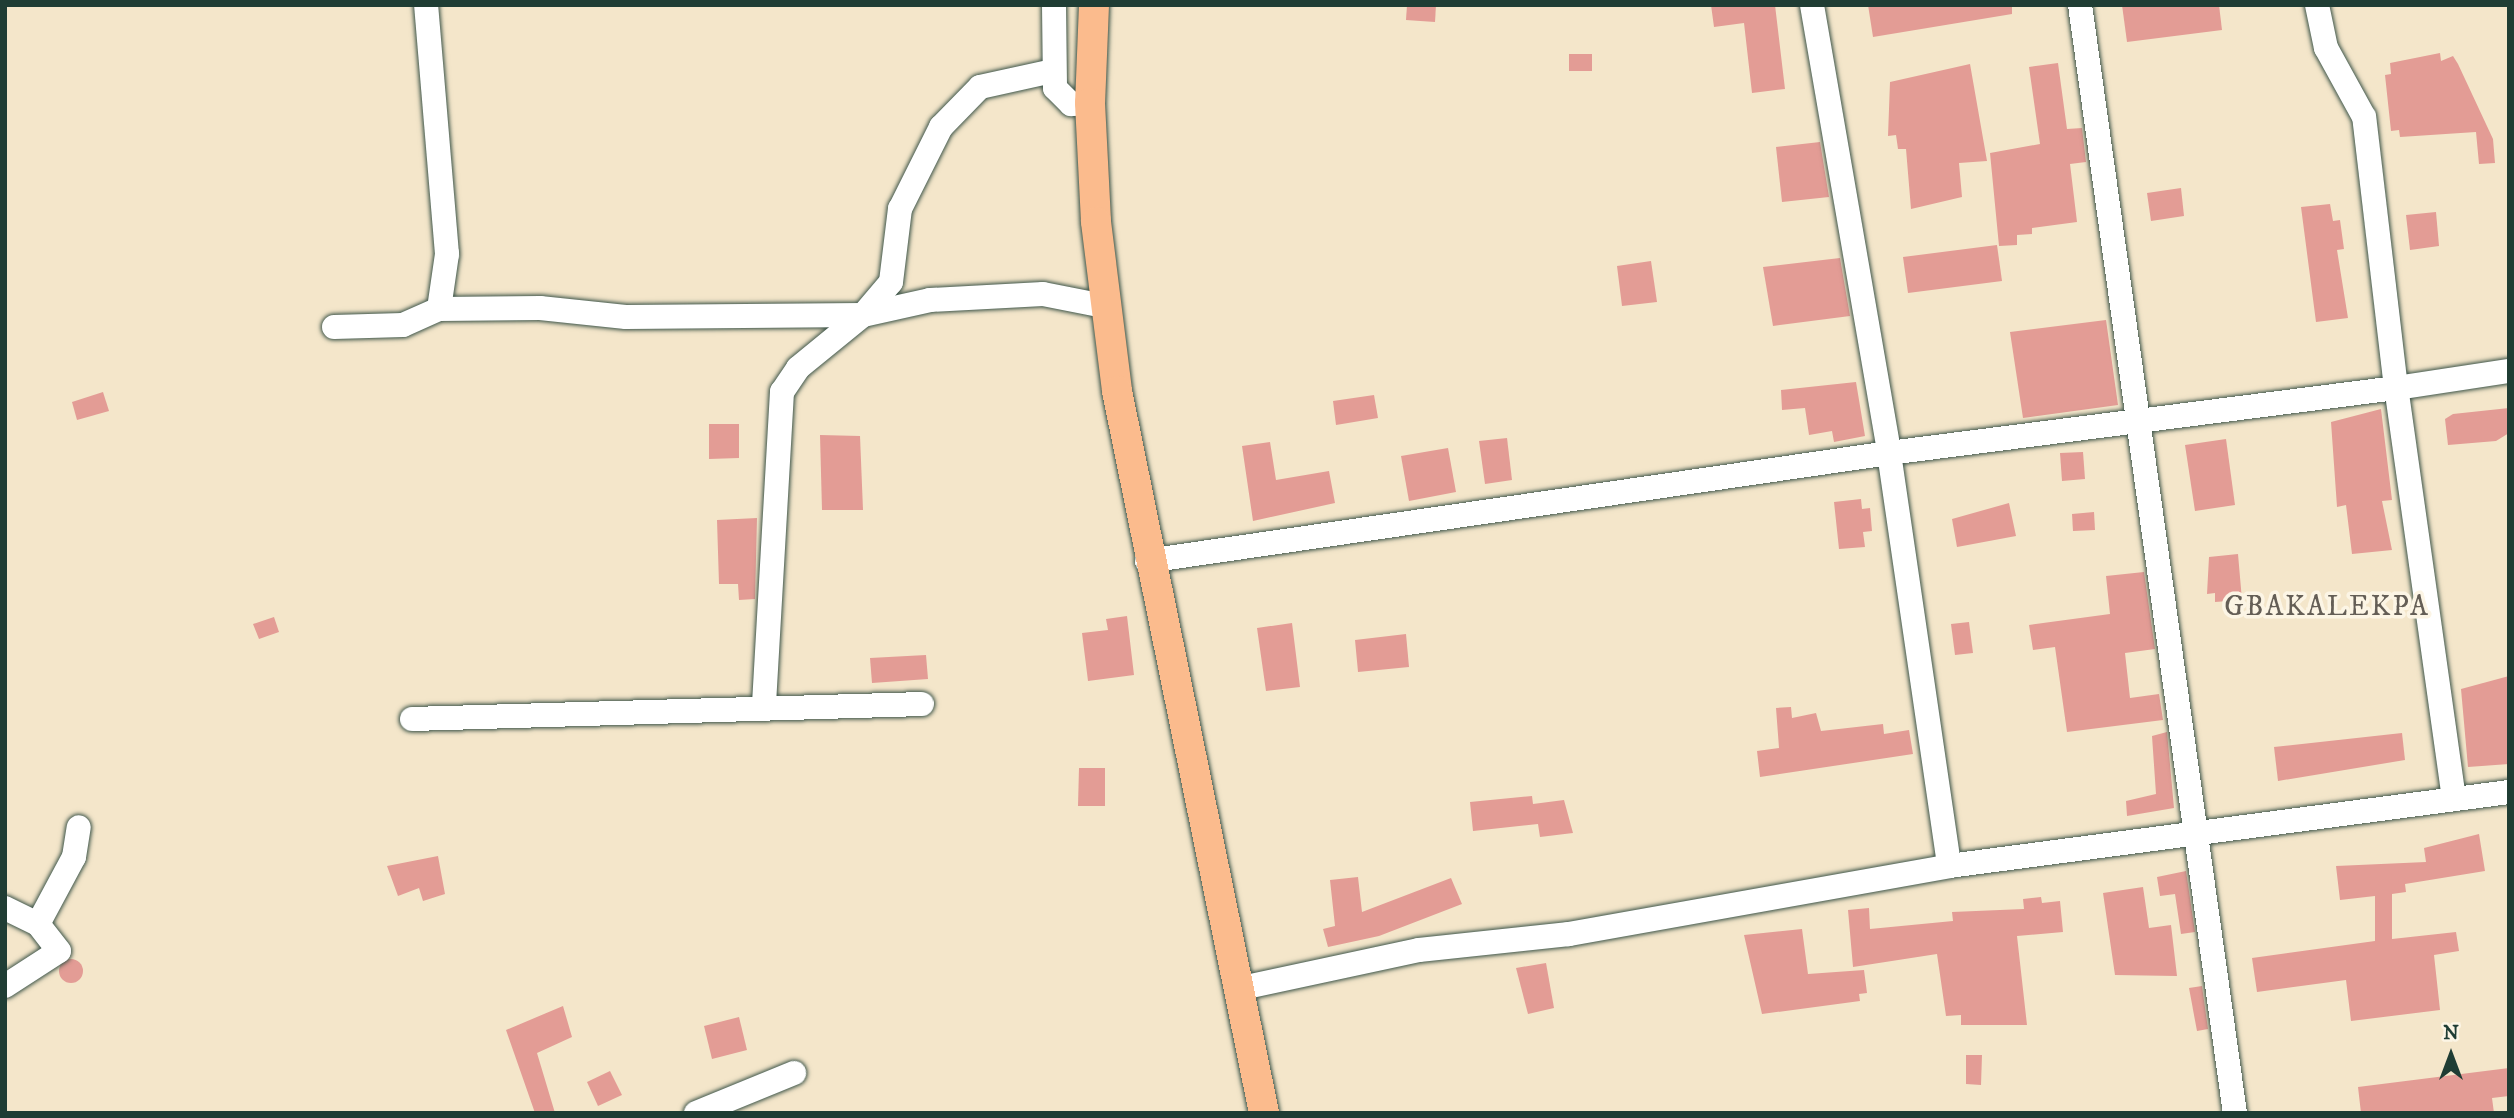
<!DOCTYPE html>
<html>
<head>
<meta charset="utf-8">
<style>
	body { margin:0 }
	#map { position:relative; width:2514px; height:1118px; overflow:hidden; background:#f4e6ca; font-family:"IM FELL DW Pica",serif }
	div>[style] { position:absolute }
	[style*='--x'] { left:calc(var(--x)*1px); top:calc(var(--y)*1px); width:calc(var(--w)*1px); rotate:calc(var(--a)*1deg) }
	.building>* { inset:0; background:#e39c95 }
	.round { border-radius:50% }
	.roads { filter:drop-shadow(0 0 2px #3f564a) drop-shadow(0 0 2px #3f564a) }
	.minor>* { height:24px; margin:-12px; padding:0 12px; transform-origin:12px; border-radius:12px; background:#fff }
	.major>* { height:30px; margin:-15px; padding:0 15px; transform-origin:15px; border-radius:15px; background:#fbbb8d }
	span { translate:-50% -50%; white-space:nowrap; text-align:center; line-height:1.15; -webkit-text-stroke:7px #fcf5e5; paint-order:stroke }
	.quarter-label { font-size:28px; color:#645e56; letter-spacing:2px }
	.frame { position:absolute; inset:0; border:7px solid #1f3d34; pointer-events:none }
	.north { position:absolute; left:2416px; top:1020px; width:70px; height:70px; -webkit-text-stroke:5px #fcf5e5; paint-order:stroke; rotate:0deg; font-size:19px; font-weight:700; line-height:28px; text-align:center; color:#1f3d34 }
	.north::after { content:''; display:block; margin:auto; width:24px; height:32px; background:#1f3d34; clip-path:polygon(50% 0,100% 100%,50% 72%,0 100%) }
</style>
</head>
<body>
<div id="map">
	<div class="building">
		<i style="clip-path:polygon(1407px 5px,1436px 5px,1435px 22px,1406px 20px)"></i>
		<i style="clip-path:polygon(1711px 5px,1775px 5px,1785px 89px,1752px 93px,1744px 23px,1714px 27px)"></i>
		<i style="clip-path:polygon(1868px 5px,2012px 5px,2012px 14px,1873px 37px)"></i>
		<i style="clip-path:polygon(2122px 5px,2219px 5px,2222px 30px,2127px 42px)"></i>
		<i style="clip-path:polygon(2440px 53px,2441px 61px,2453px 56px,2458px 64px,2493px 139px,2495px 163px,2479px 164px,2476px 132px,2400px 137px,2399px 130px,2391px 131px,2385px 75px,2391px 74px,2390px 63px)"></i>
		<i style="clip-path:polygon(1569px 54px,1592px 54px,1592px 71px,1569px 71px)"></i>
		<i style="clip-path:polygon(2058px 63px,2067px 129px,2082px 128px,2086px 162px,2070px 164px,2077px 222px,2032px 228px,2032px 234px,2017px 235px,2017px 245px,1999px 246px,1990px 153px,2040px 144px,2029px 67px)"></i>
		<i style="clip-path:polygon(1970px 64px,1987px 161px,1959px 163px,1962px 197px,1911px 209px,1906px 149px,1898px 149px,1896px 135px,1888px 136px,1890px 82px)"></i>
		<i style="clip-path:polygon(1820px 142px,1829px 197px,1782px 202px,1776px 147px)"></i>
		<i style="clip-path:polygon(2181px 188px,2184px 216px,2151px 221px,2147px 193px)"></i>
		<i style="clip-path:polygon(2330px 204px,2333px 221px,2340px 220px,2344px 249px,2337px 250px,2348px 318px,2316px 322px,2301px 207px)"></i>
		<i style="clip-path:polygon(2436px 212px,2439px 246px,2410px 250px,2406px 215px)"></i>
		<i style="clip-path:polygon(1997px 245px,2002px 281px,1908px 293px,1903px 257px)"></i>
		<i style="clip-path:polygon(1840px 258px,1850px 316px,1773px 326px,1763px 267px)"></i>
		<i style="clip-path:polygon(1651px 261px,1657px 302px,1622px 306px,1617px 266px)"></i>
		<i style="clip-path:polygon(2106px 320px,2118px 405px,2023px 418px,2010px 332px)"></i>
		<i style="clip-path:polygon(1856px 382px,1865px 436px,1834px 442px,1832px 431px,1809px 435px,1805px 408px,1782px 410px,1781px 390px)"></i>
		<i style="clip-path:polygon(103px 392px,109px 411px,77px 420px,72px 402px)"></i>
		<i style="clip-path:polygon(1374px 395px,1378px 418px,1336px 425px,1333px 401px)"></i>
		<i style="clip-path:polygon(2509px 408px,2509px 433px,2496px 441px,2448px 445px,2445px 419px,2453px 414px)"></i>
		<i style="clip-path:polygon(2381px 409px,2392px 500px,2382px 501px,2392px 550px,2352px 554px,2346px 505px,2337px 507px,2331px 422px)"></i>
		<i style="clip-path:polygon(709px 424px,739px 424px,739px 458px,709px 459px)"></i>
		<i style="clip-path:polygon(820px 435px,860px 436px,863px 510px,822px 510px)"></i>
		<i style="clip-path:polygon(1507px 438px,1512px 480px,1485px 484px,1479px 441px)"></i>
		<i style="clip-path:polygon(2226px 439px,2235px 505px,2195px 511px,2185px 445px)"></i>
		<i style="clip-path:polygon(1270px 442px,1276px 480px,1329px 471px,1335px 503px,1253px 521px,1242px 446px)"></i>
		<i style="clip-path:polygon(1448px 448px,1456px 492px,1409px 501px,1401px 456px)"></i>
		<i style="clip-path:polygon(2083px 452px,2085px 479px,2062px 481px,2060px 453px)"></i>
		<i style="clip-path:polygon(1861px 499px,1862px 509px,1870px 508px,1872px 531px,1863px 532px,1865px 547px,1839px 549px,1834px 502px)"></i>
		<i style="clip-path:polygon(2009px 503px,2016px 536px,1957px 547px,1952px 519px)"></i>
		<i style="clip-path:polygon(2094px 512px,2095px 530px,2073px 531px,2072px 514px)"></i>
		<i style="clip-path:polygon(757px 518px,755px 599px,739px 600px,738px 584px,719px 584px,717px 520px)"></i>
		<i style="clip-path:polygon(2238px 554px,2242px 600px,2215px 602px,2215px 593px,2207px 594px,2209px 557px)"></i>
		<i style="clip-path:polygon(2144px 572px,2155px 649px,2125px 653px,2130px 698px,2159px 694px,2163px 720px,2067px 732px,2055px 647px,2033px 650px,2029px 625px,2110px 614px,2106px 576px)"></i>
		<i style="clip-path:polygon(1127px 616px,1134px 675px,1088px 681px,1082px 633px,1108px 630px,1106px 619px)"></i>
		<i style="clip-path:polygon(274px 617px,279px 632px,259px 639px,253px 624px)"></i>
		<i style="clip-path:polygon(1969px 622px,1973px 653px,1955px 655px,1951px 624px)"></i>
		<i style="clip-path:polygon(1292px 623px,1300px 687px,1266px 691px,1257px 628px)"></i>
		<i style="clip-path:polygon(1406px 634px,1409px 667px,1358px 672px,1355px 640px)"></i>
		<i style="clip-path:polygon(926px 655px,928px 679px,872px 683px,870px 658px)"></i>
		<i style="clip-path:polygon(2509px 676px,2509px 764px,2468px 767px,2461px 689px)"></i>
		<i style="clip-path:polygon(1791px 707px,1792px 718px,1816px 713px,1821px 731px,1883px 724px,1884px 734px,1909px 730px,1913px 754px,1760px 777px,1757px 751px,1779px 748px,1776px 708px)"></i>
		<i style="clip-path:polygon(2167px 732px,2174px 808px,2127px 816px,2126px 801px,2156px 794px,2152px 736px)"></i>
		<i style="clip-path:polygon(2402px 733px,2405px 760px,2278px 781px,2274px 747px)"></i>
		<i style="clip-path:polygon(1079px 768px,1105px 768px,1105px 806px,1078px 806px)"></i>
		<i style="clip-path:polygon(1532px 796px,1533px 804px,1564px 800px,1573px 833px,1540px 837px,1538px 824px,1473px 831px,1470px 802px)"></i>
		<i style="clip-path:polygon(2479px 834px,2485px 871px,2405px 884px,2406px 892px,2392px 894px,2392px 939px,2456px 932px,2459px 951px,2434px 955px,2440px 1010px,2351px 1021px,2346px 980px,2257px 992px,2252px 958px,2375px 941px,2375px 896px,2340px 900px,2336px 866px,2426px 862px,2424px 848px)"></i>
		<i style="clip-path:polygon(438px 856px,445px 894px,423px 901px,419px 888px,398px 896px,387px 866px)"></i>
		<i style="clip-path:polygon(2186px 871px,2195px 932px,2181px 934px,2175px 894px,2160px 896px,2157px 877px)"></i>
		<i style="clip-path:polygon(1358px 877px,1362px 912px,1451px 878px,1462px 904px,1379px 936px,1328px 947px,1323px 929px,1335px 926px,1330px 880px)"></i>
		<i style="clip-path:polygon(2143px 887px,2149px 928px,2171px 925px,2177px 976px,2115px 975px,2103px 893px)"></i>
		<i style="clip-path:polygon(2041px 897px,2042px 903px,2060px 901px,2063px 932px,2017px 936px,2027px 1025px,1961px 1025px,1961px 1015px,1946px 1016px,1937px 954px,1853px 967px,1848px 910px,1869px 908px,1870px 929px,1953px 921px,1952px 912px,2024px 909px,2023px 899px)"></i>
		<i style="clip-path:polygon(1802px 929px,1808px 974px,1864px 970px,1867px 993px,1859px 994px,1860px 1001px,1762px 1014px,1744px 935px)"></i>
		<i class="round" style="left:59px;top:959px;width:24px;height:24px"></i>
		<i style="clip-path:polygon(1546px 963px,1554px 1008px,1528px 1014px,1516px 968px)"></i>
		<i style="clip-path:polygon(2202px 986px,2208px 1029px,2197px 1031px,2189px 988px)"></i>
		<i style="clip-path:polygon(563px 1006px,572px 1037px,537px 1053px,555px 1113px,535px 1113px,506px 1030px)"></i>
		<i style="clip-path:polygon(739px 1017px,747px 1050px,712px 1059px,704px 1026px)"></i>
		<i style="clip-path:polygon(1966px 1055px,1982px 1055px,1981px 1085px,1966px 1084px)"></i>
		<i style="clip-path:polygon(2509px 1068px,2509px 1096px,2492px 1098px,2494px 1113px,2361px 1113px,2358px 1087px)"></i>
		<i style="clip-path:polygon(610px 1071px,622px 1095px,598px 1106px,587px 1082px)"></i>
	</div>
	<div class="roads">
		<div class="minor">
			<i style="--x:1054;--y:5;--w:83;--a:89.3"></i>
			<i style="--x:1055;--y:88;--w:23;--a:45"></i>
			<i style="--x:1071;--y:104;--w:19;--a:-3"></i>
			<i style="--x:1812;--y:5;--w:455;--a:80.2"></i>
			<i style="--x:1889;--y:453;--w:511;--a:-7.31"></i>
			<i style="--x:2396;--y:388;--w:273;--a:-96.7"></i>
			<i style="--x:2364;--y:117;--w:79;--a:-118.8"></i>
			<i style="--x:2326;--y:48;--w:44;--a:-101.8"></i>
			<i style="--x:2080;--y:5;--w:1119;--a:82.04"></i>
			<i style="--x:439;--y:309;--w:101;--a:-0.6"></i>
			<i style="--x:540;--y:308;--w:86;--a:6"></i>
			<i style="--x:626;--y:317;--w:237;--a:-0.5"></i>
			<i style="--x:863;--y:315;--w:69;--a:-12.6"></i>
			<i style="--x:930;--y:300;--w:113;--a:-3"></i>
			<i style="--x:1043;--y:294;--w:62;--a:11.1"></i>
			<i style="--x:334;--y:327;--w:69;--a:-1.7"></i>
			<i style="--x:403;--y:325;--w:39;--a:-24"></i>
			<i style="--x:439;--y:309;--w:56;--a:-81.7"></i>
			<i style="--x:447;--y:254;--w:250;--a:-94.8"></i>
			<i style="--x:1147;--y:561;--w:750;--a:-8.28"></i>
			<i style="--x:1889;--y:453;--w:417;--a:81.7"></i>
			<i style="--x:764;--y:704;--w:313;--a:-86.7"></i>
			<i style="--x:782;--y:392;--w:29;--a:-56"></i>
			<i style="--x:798;--y:368;--w:84;--a:-39.2"></i>
			<i style="--x:863;--y:315;--w:43;--a:-49.7"></i>
			<i style="--x:891;--y:282;--w:74;--a:-83"></i>
			<i style="--x:900;--y:209;--w:92;--a:-63.4"></i>
			<i style="--x:941;--y:127;--w:56;--a:-45.7"></i>
			<i style="--x:980;--y:87;--w:75;--a:-12.4"></i>
			<i style="--x:412;--y:719;--w:510;--a:-1.68"></i>
			<i style="--x:2454;--y:799;--w:415;--a:-98"></i>
			<i style="--x:2396;--y:388;--w:114;--a:-8.6"></i>
			<i style="--x:5;--y:908;--w:37;--a:26"></i>
			<i style="--x:5;--y:986;--w:64;--a:-32.9"></i>
			<i style="--x:59;--y:951;--w:34;--a:-128"></i>
			<i style="--x:38;--y:924;--w:76;--a:-61.8"></i>
			<i style="--x:74;--y:857;--w:30;--a:-81"></i>
			<i style="--x:1237;--y:989;--w:186;--a:-12.1"></i>
			<i style="--x:1419;--y:950;--w:151;--a:-6.1"></i>
			<i style="--x:1569;--y:934;--w:386;--a:-10.1"></i>
			<i style="--x:1949;--y:866;--w:565;--a:-7.53"></i>
			<i style="--x:696;--y:1113;--w:106;--a:-22.2"></i>
		</div>
		<div class="major">
			<i style="--x:1094;--y:5;--w:98;--a:92.3"></i>
			<i style="--x:1090;--y:103;--w:119;--a:87.1"></i>
			<i style="--x:1096;--y:222;--w:170;--a:82.9"></i>
			<i style="--x:1117;--y:391;--w:737;--a:78.49"></i>
		</div>
	</div>
	<div class="quarter-label">
		<span style="left:2327px;top:607px">GBAKALEKPA</span>
	</div>
	<div class="frame"></div>
	<div class="north">N</div>
</div>
</body>
</html>
